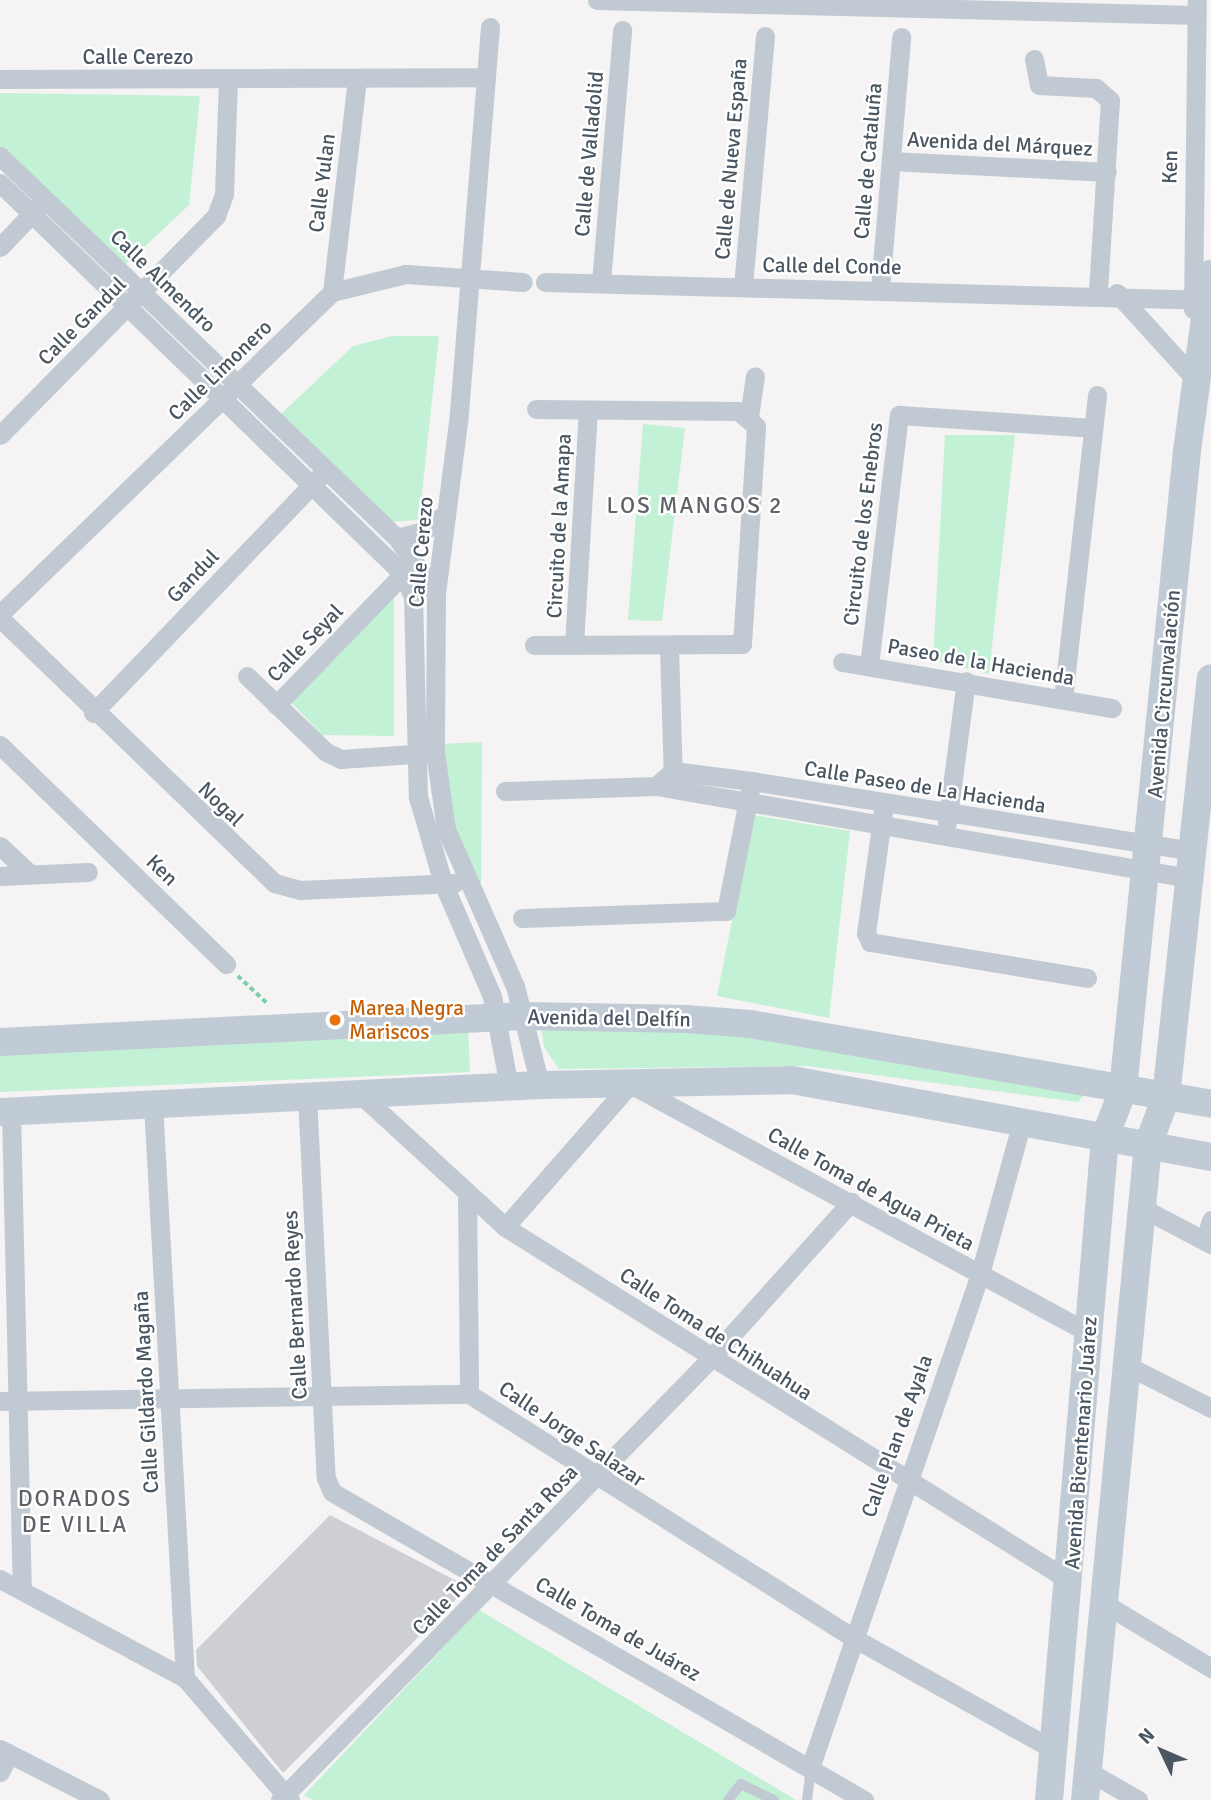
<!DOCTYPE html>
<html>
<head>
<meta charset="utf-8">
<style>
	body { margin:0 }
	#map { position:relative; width:1211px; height:1800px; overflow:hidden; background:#f5f3f3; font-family:Signika,sans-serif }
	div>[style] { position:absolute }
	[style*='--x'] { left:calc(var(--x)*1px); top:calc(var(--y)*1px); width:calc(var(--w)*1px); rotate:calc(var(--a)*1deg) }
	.green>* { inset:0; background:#c3f1d5 }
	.building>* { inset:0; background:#cdcfd5 }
	.path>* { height:3.5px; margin-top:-1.75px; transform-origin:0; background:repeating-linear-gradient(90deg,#7ad0a6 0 5px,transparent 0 8.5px) }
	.lane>* { height:10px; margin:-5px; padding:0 5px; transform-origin:5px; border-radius:5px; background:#c1cad2 }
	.street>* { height:19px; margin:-9.5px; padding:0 9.5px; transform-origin:9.5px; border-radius:9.5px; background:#c1cad2 }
	.secondary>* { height:28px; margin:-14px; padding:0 14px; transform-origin:14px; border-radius:14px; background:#c1cbd6 }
	.dots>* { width:19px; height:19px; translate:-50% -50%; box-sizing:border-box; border:4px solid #fff; border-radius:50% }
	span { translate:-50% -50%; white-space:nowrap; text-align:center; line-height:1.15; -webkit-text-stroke:5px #fff; paint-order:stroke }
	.street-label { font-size:21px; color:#4a5661 }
	.food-label { font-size:21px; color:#c56008 }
	.left { translate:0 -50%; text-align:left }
	.neighbourhood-label { font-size:23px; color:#5f6368; letter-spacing:2px }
	.north { position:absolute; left:1127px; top:1716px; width:70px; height:70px; -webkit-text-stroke:5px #fff; paint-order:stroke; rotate:314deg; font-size:19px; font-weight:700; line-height:28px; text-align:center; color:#4a5661 }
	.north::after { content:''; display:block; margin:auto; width:24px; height:32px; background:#4a5661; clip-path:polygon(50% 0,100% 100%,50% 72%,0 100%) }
</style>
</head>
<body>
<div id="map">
	<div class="green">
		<i style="clip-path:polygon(0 93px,200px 96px,189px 205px,123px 267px,0 150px)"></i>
		<i style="clip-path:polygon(392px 336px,439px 336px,419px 520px,388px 522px,280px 415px,353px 346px)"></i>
		<i style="clip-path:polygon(643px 424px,685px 428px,662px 621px,628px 620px)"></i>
		<i style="clip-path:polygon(945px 435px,1015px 435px,989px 674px,933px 660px)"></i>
		<i style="clip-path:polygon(394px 596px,394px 736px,322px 735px,291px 702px)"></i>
		<i style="clip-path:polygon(482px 742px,481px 894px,440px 799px,440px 744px)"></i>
		<i style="clip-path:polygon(753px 815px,850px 831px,829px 1018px,717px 996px)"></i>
		<i style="clip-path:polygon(541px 1027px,746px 1034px,1088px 1091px,1078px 1102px,807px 1066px,559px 1069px,544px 1047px)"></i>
		<i style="clip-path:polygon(468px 1030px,470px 1072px,0 1092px,0 1050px)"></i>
		<i style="clip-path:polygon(479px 1610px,796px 1800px,312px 1800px,304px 1795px)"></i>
	</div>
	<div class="building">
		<i style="clip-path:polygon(330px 1515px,468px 1587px,283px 1773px,197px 1666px,196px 1650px)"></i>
	</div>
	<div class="path">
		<i style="--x:238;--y:976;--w:41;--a:43"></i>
	</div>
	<div class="lane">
		<i style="--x:728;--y:1800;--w:21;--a:-51"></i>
		<i style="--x:741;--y:1784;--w:37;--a:26"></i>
		<i style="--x:807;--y:1800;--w:31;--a:-83"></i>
	</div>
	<div class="street">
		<i style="--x:597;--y:0;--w:600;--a:1.43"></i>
		<i style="--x:490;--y:27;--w:396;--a:94.6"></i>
		<i style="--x:458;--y:422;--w:172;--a:97.3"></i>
		<i style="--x:436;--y:593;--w:159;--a:90.4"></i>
		<i style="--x:435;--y:752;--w:78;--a:81.9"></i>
		<i style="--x:446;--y:829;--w:171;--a:66.3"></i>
		<i style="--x:515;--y:986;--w:102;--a:75.8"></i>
		<i style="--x:1034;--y:59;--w:26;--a:79"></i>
		<i style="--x:1039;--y:85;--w:57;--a:3"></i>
		<i style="--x:1096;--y:88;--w:18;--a:41"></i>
		<i style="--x:1110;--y:100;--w:193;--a:93.6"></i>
		<i style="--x:0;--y:79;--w:486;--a:-0.2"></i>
		<i style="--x:0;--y:156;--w:551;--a:43.9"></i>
		<i style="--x:397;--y:538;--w:67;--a:54.7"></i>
		<i style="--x:891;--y:161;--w:216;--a:2.9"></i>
		<i style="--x:0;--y:183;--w:562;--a:44.13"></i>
		<i style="--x:403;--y:574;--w:24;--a:66"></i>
		<i style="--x:413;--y:596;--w:201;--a:88.6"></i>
		<i style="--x:418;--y:797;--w:90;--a:73.8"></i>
		<i style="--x:443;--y:883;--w:123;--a:66.6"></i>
		<i style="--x:492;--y:996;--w:93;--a:79.4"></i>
		<i style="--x:0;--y:247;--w:58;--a:-46.4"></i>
		<i style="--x:545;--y:282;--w:666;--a:1.55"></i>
		<i style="--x:601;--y:282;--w:253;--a:-85.2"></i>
		<i style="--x:743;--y:287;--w:252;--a:-85"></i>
		<i style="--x:880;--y:289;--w:253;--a:-85.2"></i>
		<i style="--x:332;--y:292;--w:214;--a:-83.3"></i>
		<i style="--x:1117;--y:293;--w:118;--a:47.8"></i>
		<i style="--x:1193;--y:309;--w:309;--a:-89.3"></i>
		<i style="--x:749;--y:417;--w:41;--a:-81.7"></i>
		<i style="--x:0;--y:435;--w:308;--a:-45.4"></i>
		<i style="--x:216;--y:216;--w:23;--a:-70"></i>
		<i style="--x:224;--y:194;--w:114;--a:-88"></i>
		<i style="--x:397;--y:538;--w:28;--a:-15"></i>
		<i style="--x:424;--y:531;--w:28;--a:-39"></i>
		<i style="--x:0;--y:614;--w:463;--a:-44.1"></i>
		<i style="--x:332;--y:292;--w:76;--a:-13.7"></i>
		<i style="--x:406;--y:274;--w:117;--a:3.9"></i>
		<i style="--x:0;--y:618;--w:381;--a:44"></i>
		<i style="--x:274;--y:883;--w:27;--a:15"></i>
		<i style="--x:300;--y:890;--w:155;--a:-2.6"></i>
		<i style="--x:534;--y:645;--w:208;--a:-0.3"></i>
		<i style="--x:742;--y:644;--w:218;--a:-86.3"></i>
		<i style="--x:756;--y:426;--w:23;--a:-140"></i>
		<i style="--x:738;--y:411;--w:202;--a:-179.4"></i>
		<i style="--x:574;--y:645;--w:235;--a:-86.6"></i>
		<i style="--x:669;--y:647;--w:135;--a:88.3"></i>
		<i style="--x:842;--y:662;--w:274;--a:9.7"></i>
		<i style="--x:869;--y:666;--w:253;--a:-83.2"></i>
		<i style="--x:899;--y:415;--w:194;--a:3.8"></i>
		<i style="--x:247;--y:676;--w:110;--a:43.9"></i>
		<i style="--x:326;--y:752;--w:17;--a:25"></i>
		<i style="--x:341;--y:759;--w:86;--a:-4"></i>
		<i style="--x:1063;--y:699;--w:306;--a:-83.6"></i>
		<i style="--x:276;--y:705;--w:182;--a:-45.9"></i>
		<i style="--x:93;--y:713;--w:328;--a:-46.2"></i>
		<i style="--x:0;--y:745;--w:315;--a:44.1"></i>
		<i style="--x:656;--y:786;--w:23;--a:-41"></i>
		<i style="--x:673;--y:771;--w:79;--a:7.3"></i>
		<i style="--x:751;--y:781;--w:447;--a:9"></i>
		<i style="--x:505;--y:791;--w:151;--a:-1.9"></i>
		<i style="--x:656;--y:786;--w:542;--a:9.78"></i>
		<i style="--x:883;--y:812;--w:122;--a:98"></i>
		<i style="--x:866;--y:933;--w:10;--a:66"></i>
		<i style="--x:870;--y:942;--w:220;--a:9.4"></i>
		<i style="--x:947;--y:823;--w:143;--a:-82.4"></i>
		<i style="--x:0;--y:846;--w:41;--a:43"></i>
		<i style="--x:0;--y:876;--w:88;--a:-2.6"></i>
		<i style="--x:522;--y:918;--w:204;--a:-2"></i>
		<i style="--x:726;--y:911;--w:123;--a:-78.8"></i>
		<i style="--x:360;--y:1094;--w:197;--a:42.5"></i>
		<i style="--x:505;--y:1227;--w:667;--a:32.07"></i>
		<i style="--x:307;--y:1096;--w:382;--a:87.2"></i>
		<i style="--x:326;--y:1478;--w:15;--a:67"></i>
		<i style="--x:332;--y:1492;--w:615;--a:30.07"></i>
		<i style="--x:153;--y:1104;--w:575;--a:86.81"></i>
		<i style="--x:11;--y:1112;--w:478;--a:88.7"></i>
		<i style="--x:467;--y:1193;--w:201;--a:89.4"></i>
		<i style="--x:1144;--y:1209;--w:76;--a:27.6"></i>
		<i style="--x:505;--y:1227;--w:190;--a:-48.8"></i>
		<i style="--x:630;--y:1084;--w:522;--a:28.48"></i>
		<i style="--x:1205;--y:1240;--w:21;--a:-73"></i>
		<i style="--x:1124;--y:1364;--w:97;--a:26.8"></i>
		<i style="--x:0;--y:1401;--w:469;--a:-0.9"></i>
		<i style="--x:469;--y:1394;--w:454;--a:32.4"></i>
		<i style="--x:852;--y:1637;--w:231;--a:29.2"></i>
		<i style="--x:0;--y:1579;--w:210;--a:28.2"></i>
		<i style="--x:185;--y:1678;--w:161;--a:49.3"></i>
		<i style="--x:1105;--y:1604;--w:124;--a:31.1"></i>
		<i style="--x:0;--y:1749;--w:112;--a:27"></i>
		<i style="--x:811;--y:1765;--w:519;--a:-71.01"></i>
		<i style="--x:980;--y:1274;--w:159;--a:-74.6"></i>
		<i style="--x:1088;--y:1771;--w:58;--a:30.1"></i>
		<i style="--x:0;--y:1772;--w:20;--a:-63"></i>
		<i style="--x:280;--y:1800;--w:617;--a:-45.72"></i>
		<i style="--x:711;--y:1358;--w:210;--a:-48.1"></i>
	</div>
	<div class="secondary">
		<i style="--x:0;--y:1042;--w:525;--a:-2.84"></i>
		<i style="--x:524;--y:1016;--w:162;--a:1.1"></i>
		<i style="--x:686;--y:1019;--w:64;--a:4.5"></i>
		<i style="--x:750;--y:1024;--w:468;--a:9.8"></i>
		<i style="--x:0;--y:1112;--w:541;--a:-2.86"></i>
		<i style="--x:540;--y:1085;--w:252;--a:-1.1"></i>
		<i style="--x:792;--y:1080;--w:426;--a:10.4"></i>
		<i style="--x:1049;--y:1800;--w:665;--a:-85.17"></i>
		<i style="--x:1105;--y:1137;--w:50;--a:-69"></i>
		<i style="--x:1123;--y:1090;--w:642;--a:-84.28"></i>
		<i style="--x:1187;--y:451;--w:179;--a:-82.3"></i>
		<i style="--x:1085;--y:1800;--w:658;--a:-84.51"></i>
		<i style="--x:1148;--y:1145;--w:51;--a:-69.4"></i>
		<i style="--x:1166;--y:1097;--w:421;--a:-83.9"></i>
	</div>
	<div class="dots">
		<i style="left:335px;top:1020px;background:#e8710a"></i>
	</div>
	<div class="street-label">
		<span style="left:138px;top:57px">Calle Cerezo</span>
		<span style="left:1000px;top:144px;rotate:3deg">Avenida del Márquez</span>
		<span style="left:589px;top:154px;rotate:-85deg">Calle de Valladolid</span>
		<span style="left:731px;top:159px;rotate:-85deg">Calle de Nueva España</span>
		<span style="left:868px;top:161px;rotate:-85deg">Calle de Cataluña</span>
		<span style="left:1170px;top:167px;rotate:-88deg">Ken</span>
		<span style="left:322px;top:183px;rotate:-83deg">Calle Yulan</span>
		<span style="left:832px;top:266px;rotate:1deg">Calle del Conde</span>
		<span style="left:163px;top:281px;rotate:44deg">Calle Almendro</span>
		<span style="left:82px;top:321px;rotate:-45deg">Calle Gandul</span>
		<span style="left:220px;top:370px;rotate:-44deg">Calle Limonero</span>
		<span style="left:863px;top:524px;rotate:-83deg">Circuito de los Enebros</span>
		<span style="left:559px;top:526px;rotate:-87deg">Circuito de la Amapa</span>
		<span style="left:421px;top:552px;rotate:-85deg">Calle Cerezo</span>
		<span style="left:193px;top:576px;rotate:-46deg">Gandul</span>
		<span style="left:305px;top:643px;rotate:-46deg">Calle Seyal</span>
		<span style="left:981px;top:662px;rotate:10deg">Paseo de la Hacienda</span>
		<span style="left:1164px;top:694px;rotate:-85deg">Avenida Circunvalación</span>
		<span style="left:925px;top:787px;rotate:9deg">Calle Paseo de La Hacienda</span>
		<span style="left:221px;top:804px;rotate:44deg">Nogal</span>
		<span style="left:162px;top:870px;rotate:44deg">Ken</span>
		<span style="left:609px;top:1018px;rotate:1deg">Avenida del Delfín</span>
		<span style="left:871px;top:1189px;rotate:29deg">Calle Toma de Agua Prieta</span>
		<span style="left:295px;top:1305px;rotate:-93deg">Calle Bernardo Reyes</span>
		<span style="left:716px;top:1334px;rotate:33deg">Calle Toma de Chihuahua</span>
		<span style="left:146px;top:1392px;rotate:-93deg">Calle Gildardo Magaña</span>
		<span style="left:572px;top:1434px;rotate:34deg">Calle Jorge Salazar</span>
		<span style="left:897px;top:1436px;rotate:-70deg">Calle Plan de Ayala</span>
		<span style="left:1081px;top:1443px;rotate:-86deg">Avenida Bicentenario Juárez</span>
		<span style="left:495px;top:1550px;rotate:-46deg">Calle Toma de Santa Rosa</span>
		<span style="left:618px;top:1629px;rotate:30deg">Calle Toma de Juárez</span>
	</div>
	<div class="food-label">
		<span class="left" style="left:349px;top:1020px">Marea Negra<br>Mariscos</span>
	</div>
	<div class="neighbourhood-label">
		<span style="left:695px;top:506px">LOS MANGOS 2</span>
		<span style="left:75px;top:1512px">DORADOS<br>DE VILLA</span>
	</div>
	<div class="north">N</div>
</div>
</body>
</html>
